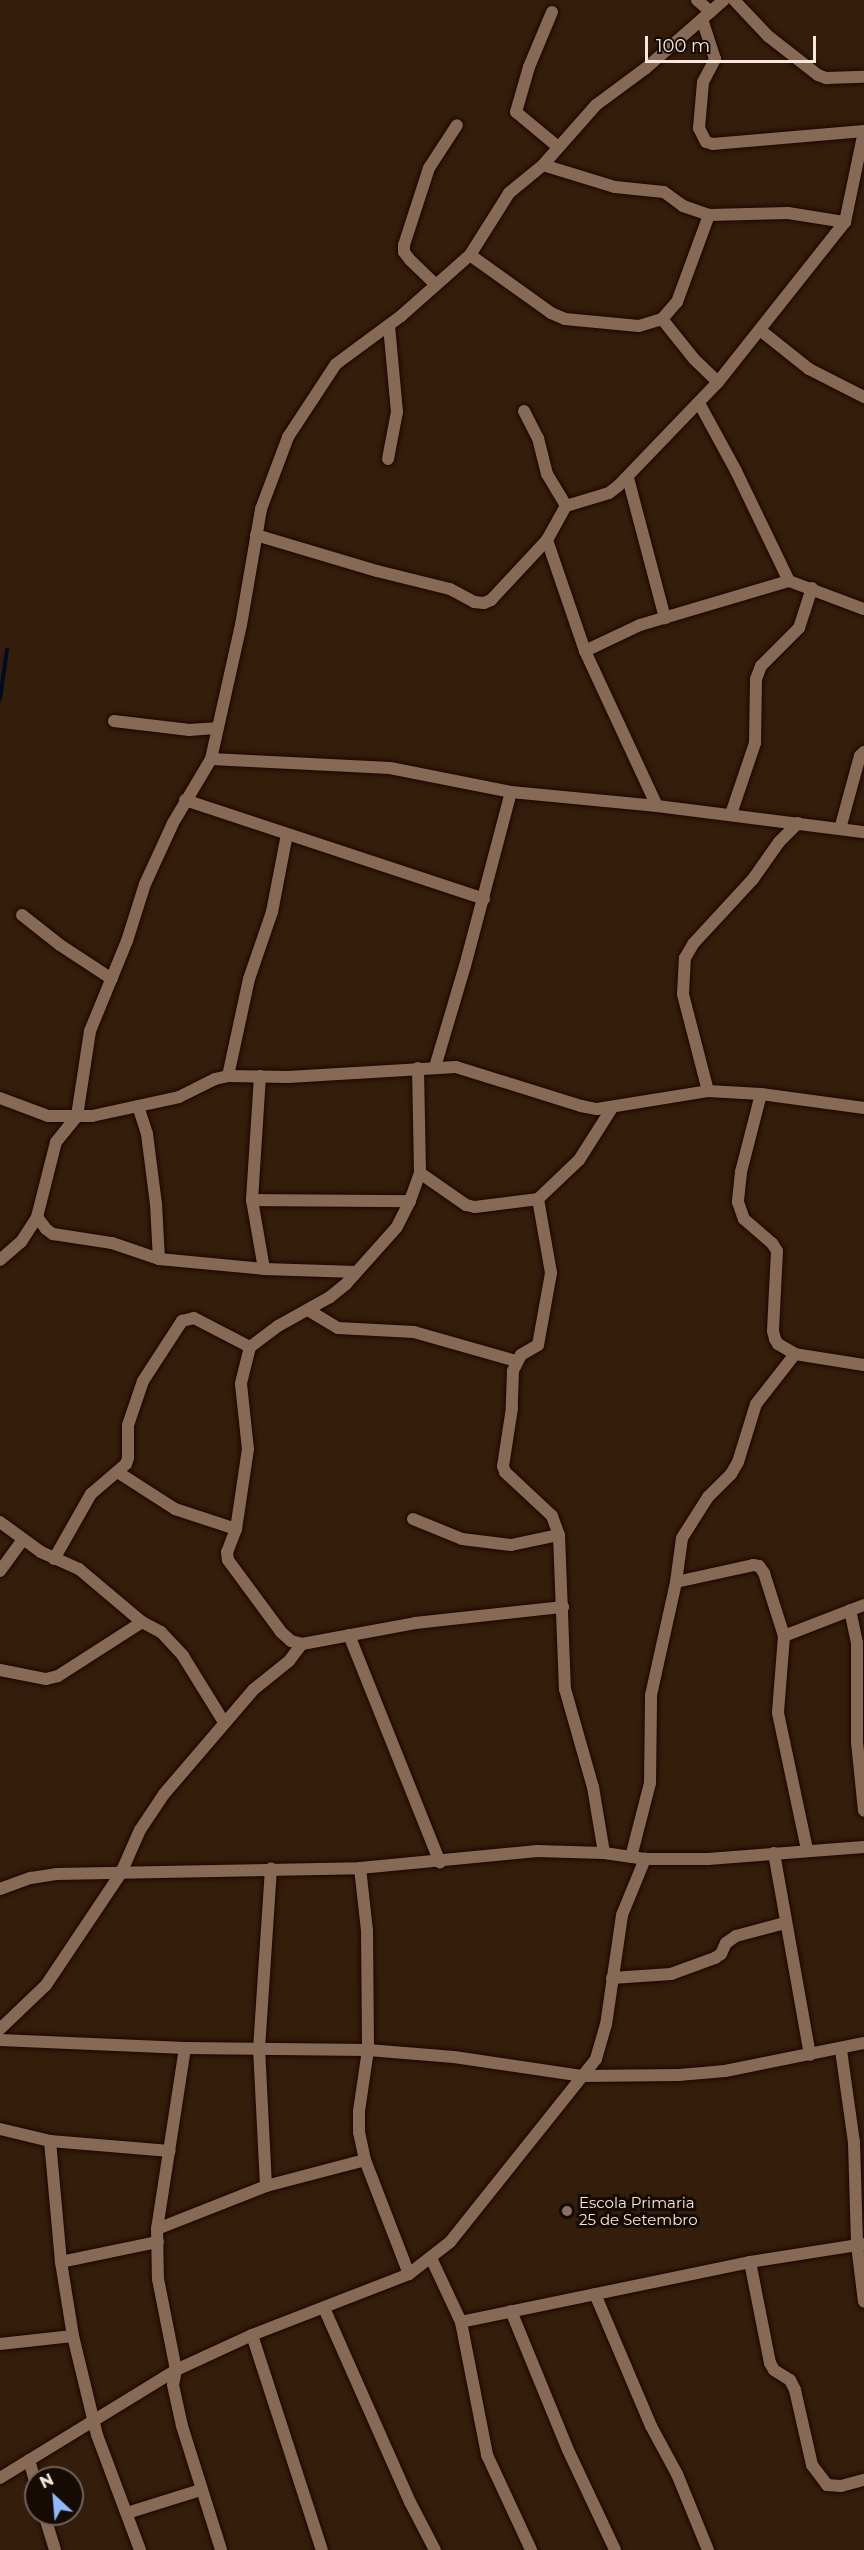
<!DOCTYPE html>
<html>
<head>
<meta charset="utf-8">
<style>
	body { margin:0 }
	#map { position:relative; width:864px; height:2550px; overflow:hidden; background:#351d0b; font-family:Montserrat,sans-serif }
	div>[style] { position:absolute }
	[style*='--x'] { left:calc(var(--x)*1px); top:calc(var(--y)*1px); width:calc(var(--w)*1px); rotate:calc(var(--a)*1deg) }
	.stream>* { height:4px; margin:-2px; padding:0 2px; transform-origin:2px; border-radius:2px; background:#000c21 }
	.roads { filter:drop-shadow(0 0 2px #1b0600) drop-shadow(0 0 2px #1b0600) }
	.minor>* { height:12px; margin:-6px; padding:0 6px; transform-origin:6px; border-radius:6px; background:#876a56 }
	.dots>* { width:16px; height:16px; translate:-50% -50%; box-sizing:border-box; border:3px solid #150a04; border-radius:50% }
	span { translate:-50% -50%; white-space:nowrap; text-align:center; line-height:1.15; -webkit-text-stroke:6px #150a04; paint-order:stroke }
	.poi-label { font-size:15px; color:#f8e7dc }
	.left { translate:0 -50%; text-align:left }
	.north { position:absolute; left:24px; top:2466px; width:60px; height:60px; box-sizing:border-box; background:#150a04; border:2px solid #70625a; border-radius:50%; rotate:334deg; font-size:16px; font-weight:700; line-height:24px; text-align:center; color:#f8e7dc }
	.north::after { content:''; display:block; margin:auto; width:21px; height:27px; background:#8eb9fc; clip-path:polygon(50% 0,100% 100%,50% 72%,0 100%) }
	.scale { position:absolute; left:645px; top:36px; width:171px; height:27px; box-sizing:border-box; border:3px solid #f8e7dc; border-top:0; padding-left:8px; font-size:18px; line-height:21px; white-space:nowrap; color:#f8e7dc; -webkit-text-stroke:4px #150a04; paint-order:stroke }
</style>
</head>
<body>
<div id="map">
	<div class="stream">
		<i style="--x:0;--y:699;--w:50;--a:-82"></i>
	</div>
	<div class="roads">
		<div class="minor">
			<i style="--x:697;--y:0;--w:18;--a:41"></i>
			<i style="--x:734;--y:0;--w:50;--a:46.6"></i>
			<i style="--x:768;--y:36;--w:63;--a:38"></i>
			<i style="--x:818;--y:75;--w:9;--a:21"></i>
			<i style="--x:826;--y:78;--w:38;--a:-2"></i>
			<i style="--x:552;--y:12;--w:60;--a:112.7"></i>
			<i style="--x:529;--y:67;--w:47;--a:106.1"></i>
			<i style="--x:516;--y:112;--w:55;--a:39.8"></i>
			<i style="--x:543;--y:165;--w:75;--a:17"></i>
			<i style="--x:615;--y:187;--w:49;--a:5.8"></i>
			<i style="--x:664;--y:192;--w:24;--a:36"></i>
			<i style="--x:683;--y:206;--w:28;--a:19"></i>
			<i style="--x:709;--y:215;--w:79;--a:-1.5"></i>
			<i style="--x:788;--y:213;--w:58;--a:9"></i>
			<i style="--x:470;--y:255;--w:100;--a:35.6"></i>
			<i style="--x:551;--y:313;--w:15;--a:23"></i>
			<i style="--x:565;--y:319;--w:74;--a:5.4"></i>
			<i style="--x:639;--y:326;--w:24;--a:-17"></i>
			<i style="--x:662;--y:319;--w:23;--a:-49"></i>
			<i style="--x:677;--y:302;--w:93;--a:-69.8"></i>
			<i style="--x:436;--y:285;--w:36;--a:-136"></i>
			<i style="--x:410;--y:260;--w:10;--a:-127"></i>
			<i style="--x:404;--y:252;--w:7;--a:-90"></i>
			<i style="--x:404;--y:245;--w:81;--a:-72"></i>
			<i style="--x:429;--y:168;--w:51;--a:-56.9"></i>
			<i style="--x:662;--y:319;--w:51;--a:51.3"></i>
			<i style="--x:694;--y:359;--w:33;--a:44"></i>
			<i style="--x:760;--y:330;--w:63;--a:38.5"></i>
			<i style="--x:809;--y:369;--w:62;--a:27"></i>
			<i style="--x:699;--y:403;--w:77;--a:61.4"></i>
			<i style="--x:736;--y:471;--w:122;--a:64.3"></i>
			<i style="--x:524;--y:411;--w:30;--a:63"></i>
			<i style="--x:538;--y:438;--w:37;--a:76"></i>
			<i style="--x:547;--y:474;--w:37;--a:59"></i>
			<i style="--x:388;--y:459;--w:48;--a:-79.2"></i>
			<i style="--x:397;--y:412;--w:86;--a:-95.3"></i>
			<i style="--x:628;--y:478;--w:145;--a:75.2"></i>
			<i style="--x:256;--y:535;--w:126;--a:16.6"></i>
			<i style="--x:377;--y:571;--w:75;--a:13.9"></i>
			<i style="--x:450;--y:589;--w:27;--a:28"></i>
			<i style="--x:474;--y:602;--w:10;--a:6"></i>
			<i style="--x:484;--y:603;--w:8;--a:-23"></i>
			<i style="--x:491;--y:600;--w:82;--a:-47"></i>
			<i style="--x:547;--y:540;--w:39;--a:-61"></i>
			<i style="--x:566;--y:506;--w:45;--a:-16.8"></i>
			<i style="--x:609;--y:493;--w:11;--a:-38"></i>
			<i style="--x:618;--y:486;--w:144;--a:-46.1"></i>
			<i style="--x:718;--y:382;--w:204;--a:-51.6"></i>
			<i style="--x:845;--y:222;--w:93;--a:-78.2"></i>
			<i style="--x:864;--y:131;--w:152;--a:175.1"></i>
			<i style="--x:713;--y:144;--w:7;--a:-164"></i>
			<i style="--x:706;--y:142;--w:16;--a:-117"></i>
			<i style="--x:699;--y:128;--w:46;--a:-85"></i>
			<i style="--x:703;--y:82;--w:26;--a:-62"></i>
			<i style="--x:715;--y:59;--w:42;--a:-108"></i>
			<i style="--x:547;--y:540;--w:117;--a:71.1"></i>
			<i style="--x:585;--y:651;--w:171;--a:65.1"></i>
			<i style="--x:585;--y:651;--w:61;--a:-25.3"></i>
			<i style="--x:640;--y:625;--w:155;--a:-16.5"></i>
			<i style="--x:789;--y:581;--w:80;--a:20.5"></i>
			<i style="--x:114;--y:721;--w:76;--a:6.8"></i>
			<i style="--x:189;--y:730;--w:27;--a:-4"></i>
			<i style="--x:211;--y:759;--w:179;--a:2.9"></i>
			<i style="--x:390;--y:768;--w:123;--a:11.2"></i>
			<i style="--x:511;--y:792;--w:147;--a:5.5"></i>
			<i style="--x:657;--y:806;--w:209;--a:7.2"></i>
			<i style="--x:185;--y:800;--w:315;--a:18.3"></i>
			<i style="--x:731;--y:814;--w:75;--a:-71.3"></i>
			<i style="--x:755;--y:743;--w:64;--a:-89.1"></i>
			<i style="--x:756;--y:679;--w:14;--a:-69"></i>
			<i style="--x:761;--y:666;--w:54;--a:-45"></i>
			<i style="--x:799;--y:628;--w:42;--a:-72"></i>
			<i style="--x:840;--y:829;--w:76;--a:-74.7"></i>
			<i style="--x:860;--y:756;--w:6;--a:-45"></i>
			<i style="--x:22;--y:915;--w:48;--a:38.3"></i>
			<i style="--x:60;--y:945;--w:62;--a:33.2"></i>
			<i style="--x:435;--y:1067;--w:105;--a:-73.5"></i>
			<i style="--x:465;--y:966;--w:180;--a:-75.2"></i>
			<i style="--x:418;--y:1068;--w:105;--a:88.9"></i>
			<i style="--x:420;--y:1173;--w:30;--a:110"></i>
			<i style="--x:410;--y:1201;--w:30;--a:117"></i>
			<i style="--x:396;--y:1228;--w:75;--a:131.8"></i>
			<i style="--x:346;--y:1284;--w:21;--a:141"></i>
			<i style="--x:330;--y:1297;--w:60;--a:150.9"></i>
			<i style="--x:278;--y:1326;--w:35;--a:143"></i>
			<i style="--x:250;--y:1347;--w:38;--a:104"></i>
			<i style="--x:241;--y:1384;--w:65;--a:83.9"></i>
			<i style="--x:248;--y:1449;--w:81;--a:98.5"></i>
			<i style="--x:236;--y:1529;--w:25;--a:111"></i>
			<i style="--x:227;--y:1552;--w:8;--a:83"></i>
			<i style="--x:228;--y:1560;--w:89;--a:53.6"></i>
			<i style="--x:281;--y:1632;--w:13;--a:42"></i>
			<i style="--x:291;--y:1641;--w:11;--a:15"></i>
			<i style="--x:302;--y:1644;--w:115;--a:-10.5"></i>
			<i style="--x:415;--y:1623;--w:149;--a:-6.2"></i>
			<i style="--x:228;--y:1076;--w:99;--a:-77.8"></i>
			<i style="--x:249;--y:979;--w:71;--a:-71.1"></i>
			<i style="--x:272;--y:912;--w:79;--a:-79.1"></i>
			<i style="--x:260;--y:1076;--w:124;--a:93.7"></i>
			<i style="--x:252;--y:1200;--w:70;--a:80.1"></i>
			<i style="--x:708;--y:1091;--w:100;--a:-104.5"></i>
			<i style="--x:683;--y:994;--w:36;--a:-87"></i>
			<i style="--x:685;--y:958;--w:16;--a:-60"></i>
			<i style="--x:693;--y:944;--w:88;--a:-47.3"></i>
			<i style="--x:753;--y:879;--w:45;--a:-54.9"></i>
			<i style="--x:779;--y:842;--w:27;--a:-45"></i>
			<i style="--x:761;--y:1094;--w:81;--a:104.4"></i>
			<i style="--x:741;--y:1172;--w:30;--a:96"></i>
			<i style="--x:738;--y:1202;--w:18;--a:71"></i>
			<i style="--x:744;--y:1219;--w:37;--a:41"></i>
			<i style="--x:772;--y:1243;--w:9;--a:58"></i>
			<i style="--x:777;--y:1251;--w:80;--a:92.9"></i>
			<i style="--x:773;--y:1331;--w:8;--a:76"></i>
			<i style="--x:775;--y:1339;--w:6;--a:59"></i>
			<i style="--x:778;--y:1344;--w:20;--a:30"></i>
			<i style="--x:795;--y:1354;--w:70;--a:9.1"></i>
			<i style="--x:0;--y:1098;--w:51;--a:20.6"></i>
			<i style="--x:48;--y:1116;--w:44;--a:0"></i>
			<i style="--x:92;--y:1116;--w:89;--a:-12.3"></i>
			<i style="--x:179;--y:1097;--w:40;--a:-26.6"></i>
			<i style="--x:215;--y:1079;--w:13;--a:-13"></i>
			<i style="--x:228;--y:1076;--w:60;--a:1"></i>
			<i style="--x:288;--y:1077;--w:168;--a:-3.4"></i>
			<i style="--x:456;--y:1067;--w:131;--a:17.3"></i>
			<i style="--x:581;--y:1106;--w:16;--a:11"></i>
			<i style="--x:597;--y:1109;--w:112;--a:-9.2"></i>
			<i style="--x:708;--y:1091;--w:53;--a:3.2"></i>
			<i style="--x:761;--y:1094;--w:104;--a:7.7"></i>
			<i style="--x:138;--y:1106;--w:29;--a:72"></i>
			<i style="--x:147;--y:1134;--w:71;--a:82.7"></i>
			<i style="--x:156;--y:1204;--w:55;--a:86.9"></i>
			<i style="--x:420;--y:1173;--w:56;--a:34.8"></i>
			<i style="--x:466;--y:1205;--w:9;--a:13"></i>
			<i style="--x:475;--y:1207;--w:64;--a:-7.2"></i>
			<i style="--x:538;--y:1199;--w:57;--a:-43.6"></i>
			<i style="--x:579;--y:1160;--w:62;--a:-57.6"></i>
			<i style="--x:538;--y:1199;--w:75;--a:80"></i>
			<i style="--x:551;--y:1273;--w:73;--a:100.2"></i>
			<i style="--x:538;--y:1345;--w:20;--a:150"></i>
			<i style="--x:521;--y:1355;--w:18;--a:117"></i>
			<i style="--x:513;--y:1371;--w:37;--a:92"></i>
			<i style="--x:512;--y:1408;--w:59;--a:98.8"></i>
			<i style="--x:503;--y:1466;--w:6;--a:72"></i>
			<i style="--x:505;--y:1472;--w:64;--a:43.1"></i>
			<i style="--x:552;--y:1516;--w:20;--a:70"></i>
			<i style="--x:559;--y:1535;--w:154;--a:87.8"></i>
			<i style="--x:565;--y:1689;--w:102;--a:74.1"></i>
			<i style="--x:593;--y:1787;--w:67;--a:80.5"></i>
			<i style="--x:252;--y:1200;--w:158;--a:0.4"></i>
			<i style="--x:37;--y:1217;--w:15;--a:53"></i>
			<i style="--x:46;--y:1229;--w:9;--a:36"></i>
			<i style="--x:53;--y:1234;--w:60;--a:8.7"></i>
			<i style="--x:112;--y:1243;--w:50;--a:18.8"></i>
			<i style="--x:159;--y:1259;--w:105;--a:5.4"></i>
			<i style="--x:264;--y:1269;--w:92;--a:1.9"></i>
			<i style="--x:0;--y:1260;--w:28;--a:-41"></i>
			<i style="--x:21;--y:1242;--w:30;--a:-57"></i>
			<i style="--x:37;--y:1217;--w:77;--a:-75.8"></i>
			<i style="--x:56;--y:1142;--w:33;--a:-51"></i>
			<i style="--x:77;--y:1116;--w:86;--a:-81.3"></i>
			<i style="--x:90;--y:1031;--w:97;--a:-67.7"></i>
			<i style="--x:127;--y:941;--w:60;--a:-72.5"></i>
			<i style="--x:145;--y:884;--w:67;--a:-65.3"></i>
			<i style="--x:173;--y:823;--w:74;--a:-59.3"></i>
			<i style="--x:211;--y:759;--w:137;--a:-77.4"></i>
			<i style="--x:241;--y:625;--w:118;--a:-80.2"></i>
			<i style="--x:261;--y:509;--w:77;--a:-69.4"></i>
			<i style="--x:288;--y:437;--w:87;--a:-56.7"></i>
			<i style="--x:336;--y:364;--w:81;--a:-36.4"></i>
			<i style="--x:401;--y:316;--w:92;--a:-41.5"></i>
			<i style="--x:470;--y:255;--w:73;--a:-57.8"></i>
			<i style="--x:509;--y:193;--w:44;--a:-39.5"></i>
			<i style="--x:543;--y:165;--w:80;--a:-48.5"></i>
			<i style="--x:596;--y:105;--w:62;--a:-36.5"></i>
			<i style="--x:646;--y:68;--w:103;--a:-41.1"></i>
			<i style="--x:308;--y:1310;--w:35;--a:31"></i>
			<i style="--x:338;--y:1328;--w:76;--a:3"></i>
			<i style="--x:414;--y:1332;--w:106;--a:15.9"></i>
			<i style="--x:119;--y:1473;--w:67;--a:32.7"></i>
			<i style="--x:175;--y:1509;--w:64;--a:18.2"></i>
			<i style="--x:413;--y:1519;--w:53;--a:22.2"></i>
			<i style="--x:462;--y:1539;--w:49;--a:7"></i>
			<i style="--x:511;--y:1545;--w:49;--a:-11.8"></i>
			<i style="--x:0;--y:1522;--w:51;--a:36.2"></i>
			<i style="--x:41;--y:1552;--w:42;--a:24.1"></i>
			<i style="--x:79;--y:1569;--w:82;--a:40.1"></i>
			<i style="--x:142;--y:1622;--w:21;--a:28"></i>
			<i style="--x:161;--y:1632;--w:33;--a:47"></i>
			<i style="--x:183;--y:1656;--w:78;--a:58.2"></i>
			<i style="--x:54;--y:1559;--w:75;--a:-60.4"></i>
			<i style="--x:91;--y:1494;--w:46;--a:-40.6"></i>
			<i style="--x:126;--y:1464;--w:6;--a:-72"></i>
			<i style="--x:128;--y:1458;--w:33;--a:-90"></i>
			<i style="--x:128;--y:1425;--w:46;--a:-71.2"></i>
			<i style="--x:143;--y:1381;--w:72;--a:-57"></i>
			<i style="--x:182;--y:1321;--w:12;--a:-14"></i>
			<i style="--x:194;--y:1318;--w:63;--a:27.4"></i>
			<i style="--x:0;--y:1571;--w:39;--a:-54"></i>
			<i style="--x:676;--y:1582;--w:79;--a:-12.4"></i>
			<i style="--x:753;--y:1565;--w:6;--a:9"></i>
			<i style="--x:759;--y:1566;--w:9;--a:54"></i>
			<i style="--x:764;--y:1573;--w:66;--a:72.4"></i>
			<i style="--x:784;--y:1636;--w:77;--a:94.5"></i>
			<i style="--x:778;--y:1713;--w:140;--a:78"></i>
			<i style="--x:850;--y:1610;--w:34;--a:78"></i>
			<i style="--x:857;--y:1643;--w:99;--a:90"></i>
			<i style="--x:857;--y:1742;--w:69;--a:84.2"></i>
			<i style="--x:349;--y:1635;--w:245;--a:68.2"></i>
			<i style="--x:784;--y:1636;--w:86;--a:-21.2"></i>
			<i style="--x:0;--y:1670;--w:47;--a:11.1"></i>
			<i style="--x:46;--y:1679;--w:12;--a:-14"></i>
			<i style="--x:58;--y:1676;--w:100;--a:-32.7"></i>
			<i style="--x:774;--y:1853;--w:205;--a:79.9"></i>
			<i style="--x:631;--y:1857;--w:76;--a:-75.6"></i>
			<i style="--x:650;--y:1783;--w:88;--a:-89.3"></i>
			<i style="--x:651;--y:1695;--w:116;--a:-77.5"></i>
			<i style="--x:676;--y:1582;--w:44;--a:-82.2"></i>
			<i style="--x:682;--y:1538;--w:49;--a:-57.6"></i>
			<i style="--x:708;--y:1497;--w:33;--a:-45"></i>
			<i style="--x:731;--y:1474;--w:14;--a:-60"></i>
			<i style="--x:738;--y:1462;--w:61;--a:-72.8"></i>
			<i style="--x:756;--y:1404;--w:63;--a:-52"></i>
			<i style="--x:360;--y:1868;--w:62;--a:83.6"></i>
			<i style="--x:367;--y:1930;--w:120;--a:89.5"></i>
			<i style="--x:368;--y:2050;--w:62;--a:98.4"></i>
			<i style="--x:359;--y:2111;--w:21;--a:90"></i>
			<i style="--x:359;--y:2132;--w:29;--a:78"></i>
			<i style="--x:365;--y:2160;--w:122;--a:68.9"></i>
			<i style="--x:0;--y:1889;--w:33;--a:-20"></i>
			<i style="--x:31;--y:1878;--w:25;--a:-9"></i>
			<i style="--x:56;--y:1874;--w:304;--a:-1.1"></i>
			<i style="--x:360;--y:1868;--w:178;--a:-5.5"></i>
			<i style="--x:537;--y:1851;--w:67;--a:1.7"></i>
			<i style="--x:604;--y:1853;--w:41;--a:8.3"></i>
			<i style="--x:645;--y:1859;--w:63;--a:0"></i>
			<i style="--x:708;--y:1859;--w:156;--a:-4.4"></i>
			<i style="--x:612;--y:1978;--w:59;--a:-3.9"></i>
			<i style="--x:671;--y:1974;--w:47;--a:-20"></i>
			<i style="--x:715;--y:1958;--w:7;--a:-34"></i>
			<i style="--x:721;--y:1954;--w:12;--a:-66"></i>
			<i style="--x:726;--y:1943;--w:12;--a:-35"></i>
			<i style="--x:736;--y:1936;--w:51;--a:-14.9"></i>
			<i style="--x:0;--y:2029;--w:64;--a:-43.7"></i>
			<i style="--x:46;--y:1985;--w:135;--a:-56.2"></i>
			<i style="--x:121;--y:1873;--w:47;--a:-66.2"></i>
			<i style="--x:140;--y:1830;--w:43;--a:-56.3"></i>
			<i style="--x:164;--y:1794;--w:137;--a:-49.4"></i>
			<i style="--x:253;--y:1690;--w:46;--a:-38.9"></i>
			<i style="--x:289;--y:1661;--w:21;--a:-53"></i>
			<i style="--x:0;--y:2040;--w:185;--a:2.5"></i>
			<i style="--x:185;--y:2048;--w:183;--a:0.6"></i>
			<i style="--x:368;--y:2050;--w:86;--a:4.7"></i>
			<i style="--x:454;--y:2057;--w:129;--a:8.4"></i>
			<i style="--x:582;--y:2076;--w:97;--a:-0.6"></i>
			<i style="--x:679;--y:2075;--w:46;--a:-5"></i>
			<i style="--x:725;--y:2071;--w:142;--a:-11.4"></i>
			<i style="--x:185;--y:2048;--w:183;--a:98.8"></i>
			<i style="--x:157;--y:2229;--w:50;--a:88.9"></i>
			<i style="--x:158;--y:2279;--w:93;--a:78.8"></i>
			<i style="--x:176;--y:2370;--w:15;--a:101"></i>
			<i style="--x:173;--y:2385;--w:42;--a:77.6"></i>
			<i style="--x:182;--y:2426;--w:130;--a:72.5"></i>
			<i style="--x:841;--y:2050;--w:93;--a:82"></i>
			<i style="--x:854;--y:2142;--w:103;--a:88.3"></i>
			<i style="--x:857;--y:2245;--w:57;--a:83"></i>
			<i style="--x:0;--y:2129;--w:51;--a:13.5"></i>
			<i style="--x:50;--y:2141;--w:120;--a:4.8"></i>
			<i style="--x:50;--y:2141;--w:121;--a:84.8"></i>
			<i style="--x:61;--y:2262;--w:75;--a:80.8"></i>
			<i style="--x:73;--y:2336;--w:102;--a:76.4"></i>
			<i style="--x:97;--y:2435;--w:123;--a:69.5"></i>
			<i style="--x:266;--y:2186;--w:137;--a:-92.9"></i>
			<i style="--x:259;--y:2049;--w:181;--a:-86.2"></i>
			<i style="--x:157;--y:2229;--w:117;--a:-21.5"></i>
			<i style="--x:266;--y:2186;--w:102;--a:-14.7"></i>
			<i style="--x:431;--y:2258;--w:71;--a:64.9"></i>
			<i style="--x:461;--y:2322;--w:136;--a:78.9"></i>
			<i style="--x:487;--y:2455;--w:105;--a:65.1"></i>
			<i style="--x:61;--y:2262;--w:99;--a:-11.7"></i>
			<i style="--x:750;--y:2262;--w:103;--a:78.8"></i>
			<i style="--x:770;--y:2363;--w:8;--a:60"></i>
			<i style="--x:774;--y:2370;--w:19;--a:32"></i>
			<i style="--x:790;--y:2380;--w:11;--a:63"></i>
			<i style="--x:795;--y:2390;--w:77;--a:77.2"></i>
			<i style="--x:812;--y:2465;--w:25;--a:53"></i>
			<i style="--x:827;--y:2485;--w:14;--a:4"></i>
			<i style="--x:841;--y:2486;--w:24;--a:-15"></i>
			<i style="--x:595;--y:2294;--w:143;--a:67"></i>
			<i style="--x:651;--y:2426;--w:55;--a:61.6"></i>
			<i style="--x:677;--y:2474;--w:82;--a:67.8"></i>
			<i style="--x:324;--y:2308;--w:212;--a:66.1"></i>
			<i style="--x:410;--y:2502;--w:54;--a:62.5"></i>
			<i style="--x:511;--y:2311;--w:150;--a:67.7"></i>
			<i style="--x:568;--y:2450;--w:110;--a:64.8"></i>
			<i style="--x:461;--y:2322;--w:295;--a:-11.7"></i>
			<i style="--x:750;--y:2262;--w:115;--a:-9"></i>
			<i style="--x:252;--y:2335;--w:226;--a:72"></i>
			<i style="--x:0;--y:2344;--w:73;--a:-6.3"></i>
			<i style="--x:29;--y:2460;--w:26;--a:74"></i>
			<i style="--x:0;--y:2478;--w:206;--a:-31.5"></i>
			<i style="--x:176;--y:2370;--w:84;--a:-24.7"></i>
			<i style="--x:252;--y:2335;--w:168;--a:-21.2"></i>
			<i style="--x:409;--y:2274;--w:52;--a:-38"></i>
			<i style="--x:450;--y:2242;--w:234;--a:-51.4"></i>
			<i style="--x:596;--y:2059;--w:35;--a:-74"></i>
			<i style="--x:606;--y:2025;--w:111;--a:-81.7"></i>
			<i style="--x:622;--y:1915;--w:61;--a:-67.7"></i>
			<i style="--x:127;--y:2513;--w:77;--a:-17.3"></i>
			<i style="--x:44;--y:2514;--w:38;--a:73"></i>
		</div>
	</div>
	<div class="dots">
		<i style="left:567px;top:2211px;background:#8d6e63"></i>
	</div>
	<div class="poi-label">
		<span class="left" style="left:579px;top:2211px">Escola Primaria<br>25 de Setembro</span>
	</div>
	<div class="north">N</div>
	<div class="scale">100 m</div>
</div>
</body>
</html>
